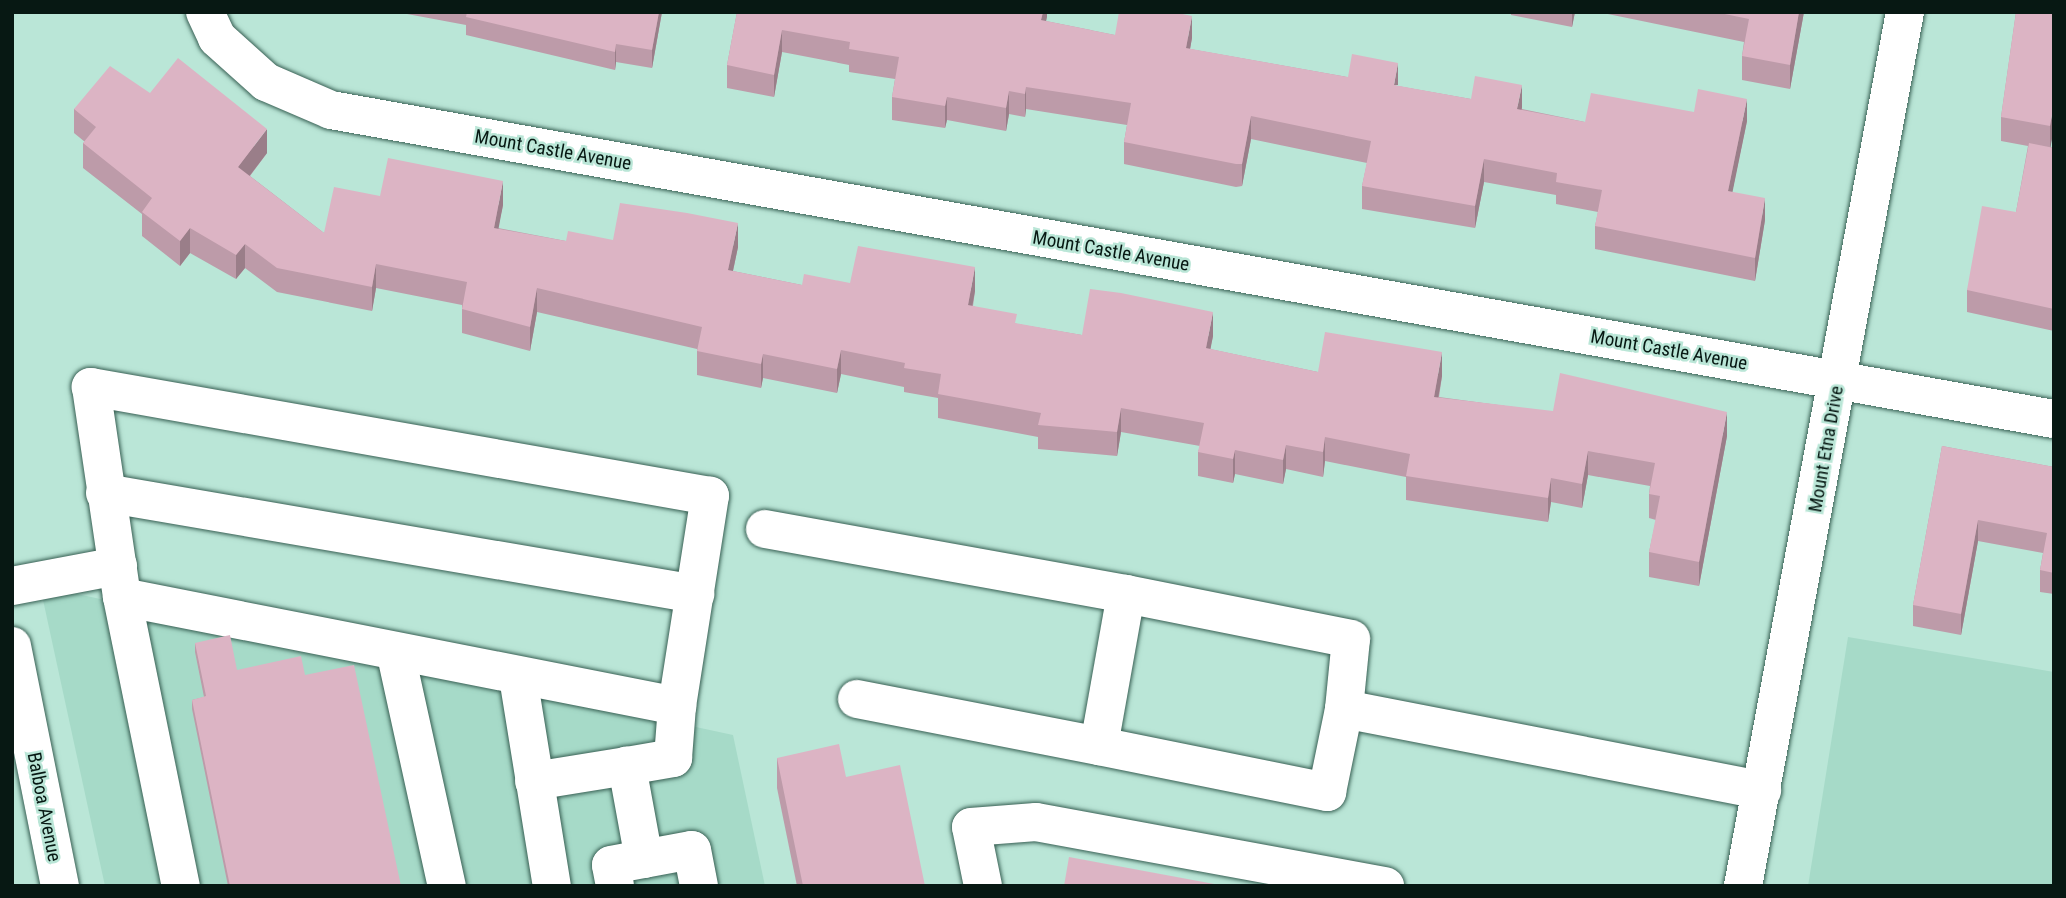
<!DOCTYPE html>
<html>
<head>
<meta charset="utf-8">
<style>
	body { margin:0 }
	#map { position:relative; width:2066px; height:898px; overflow:hidden; background:#bae6d7; font-family:"Roboto Condensed",sans-serif }
	div>[style] { position:absolute }
	[style*='--x'] { left:calc(var(--x)*1px); top:calc(var(--y)*1px); width:calc(var(--w)*1px); rotate:calc(var(--a)*1deg) }
	.built>* { inset:0; background:#a6dac8 }
	.roads { filter:drop-shadow(0 0 2px #386054) drop-shadow(0 0 2px #386054) }
	.minor>* { height:38px; margin:-19px; padding:0 19px; transform-origin:19px; border-radius:19px; background:#fff }
	.major>* { height:38px; margin:-19px; padding:0 19px; transform-origin:19px; border-radius:19px; background:#fff }
	.wall>* { inset:0; background:#bd9ba9 }
	.shaded-wall>* { inset:0; background:#9a7e89 }
	.building>* { inset:0; background:#dcb4c4 }
	span { translate:-50% -50%; white-space:nowrap; text-align:center; line-height:1.15; -webkit-text-stroke:5px #bae6d7; paint-order:stroke }
	.street-label { font-size:19px; color:#071813 }
	.frame { position:absolute; inset:0; border:14px solid #071813; pointer-events:none }
</style>
</head>
<body>
<div id="map">
	<div class="built">
		<i style="clip-path:polygon(40px 586px,733px 735px,765px 886px,105px 886px)"></i>
		<i style="clip-path:polygon(1848px 637px,2054px 672px,2054px 886px,1808px 886px)"></i>
	</div>
	<div class="roads">
		<div class="minor">
			<i style="--x:205;--y:12;--w:29;--a:65"></i>
			<i style="--x:217;--y:38;--w:66;--a:41.9"></i>
			<i style="--x:266;--y:82;--w:71;--a:23.3"></i>
			<i style="--x:331;--y:110;--w:1750;--a:10.17"></i>
			<i style="--x:105;--y:493;--w:599;--a:9.71"></i>
			<i style="--x:765;--y:529;--w:367;--a:10.2"></i>
			<i style="--x:12;--y:586;--w:108;--a:-10.7"></i>
			<i style="--x:122;--y:597;--w:566;--a:11.11"></i>
			<i style="--x:677;--y:706;--w:213;--a:-81.1"></i>
			<i style="--x:710;--y:496;--w:629;--a:-170.01"></i>
			<i style="--x:91;--y:387;--w:212;--a:81.6"></i>
			<i style="--x:122;--y:597;--w:295;--a:78.5"></i>
			<i style="--x:396;--y:655;--w:237;--a:77.6"></i>
			<i style="--x:518;--y:677;--w:212;--a:80.8"></i>
			<i style="--x:857;--y:699;--w:247;--a:11"></i>
			<i style="--x:1344;--y:709;--w:70;--a:-84.3"></i>
			<i style="--x:1351;--y:639;--w:229;--a:-168.7"></i>
			<i style="--x:1126;--y:594;--w:154;--a:100.1"></i>
			<i style="--x:1099;--y:746;--w:233;--a:11.4"></i>
			<i style="--x:1327;--y:792;--w:85;--a:-78.4"></i>
			<i style="--x:1344;--y:709;--w:426;--a:11"></i>
			<i style="--x:534;--y:781;--w:94;--a:-9.2"></i>
			<i style="--x:644;--y:859;--w:95;--a:-100.4"></i>
			<i style="--x:627;--y:766;--w:47;--a:-9.9"></i>
			<i style="--x:673;--y:758;--w:52;--a:-85.6"></i>
			<i style="--x:615;--y:886;--w:21;--a:-101"></i>
			<i style="--x:611;--y:865;--w:82;--a:-10.5"></i>
			<i style="--x:692;--y:850;--w:37;--a:79"></i>
			<i style="--x:983;--y:886;--w:60;--a:-101.5"></i>
			<i style="--x:971;--y:827;--w:65;--a:-4.4"></i>
			<i style="--x:1036;--y:822;--w:355;--a:10.4"></i>
			<i style="--x:1743;--y:886;--w:889;--a:-79.5"></i>
		</div>
		<div class="major">
			<i style="--x:12;--y:646;--w:245;--a:78.7"></i>
		</div>
	</div>
	<div class="wall">
		<i style="clip-path:polygon(407px 12px,662px 12px,652px 68px,616px 62px,615px 70px,466px 35px,466px 25px,407px 14px)"></i>
		<i style="clip-path:polygon(737px 12px,1047px 12px,1046px 21px,1115px 35px,1192px 38px,1190px 49px,1471px 99px,1522px 107px,1522px 109px,1585px 122px,1747px 121px,1732px 192px,1765px 220px,1755px 281px,1595px 249px,1595px 226px,1598px 212px,1556px 204px,1556px 195px,1484px 182px,1475px 228px,1362px 209px,1362px 186px,1367px 163px,1251px 139px,1242px 186px,1236px 187px,1124px 164px,1124px 142px,1127px 125px,1026px 109px,1025px 117px,1009px 114px,1006px 131px,947px 120px,945px 128px,892px 120px,892px 97px,895px 79px,849px 72px,849px 65px,782px 52px,774px 97px,727px 88px,727px 65px)"></i>
		<i style="clip-path:polygon(1511px 12px,1575px 12px,1572px 27px,1511px 15px)"></i>
		<i style="clip-path:polygon(1598px 12px,1804px 12px,1790px 89px,1742px 80px,1742px 56px,1744px 42px)"></i>
		<i style="clip-path:polygon(2016px 12px,2054px 128px,2050px 147px,2054px 148px,2054px 331px,1967px 312px,1967px 290px,2016px 212px,2028px 146px,2001px 141px,2001px 117px)"></i>
		<i style="clip-path:polygon(150px 93px,267px 153px,250px 176px,324px 233px,380px 196px,503px 205px,498px 228px,566px 241px,613px 240px,738px 247px,733px 271px,802px 285px,850px 283px,975px 291px,973px 306px,1017px 324px,1082px 335px,1213px 336px,1210px 349px,1318px 372px,1442px 376px,1439px 397px,1727px 436px,1699px 586px,1649px 577px,1649px 552px,1656px 520px,1649px 518px,1649px 494px,1650px 486px,1588px 475px,1582px 508px,1551px 502px,1548px 522px,1406px 500px,1406px 477px,1325px 461px,1323px 477px,1286px 469px,1283px 484px,1235px 474px,1233px 483px,1198px 476px,1198px 452px,1200px 446px,1121px 432px,1117px 456px,1038px 449px,1038px 437px,938px 418px,938px 398px,904px 392px,904px 387px,841px 374px,837px 393px,763px 378px,761px 388px,697px 375px,697px 349px,537px 312px,530px 351px,462px 333px,462px 305px,376px 288px,372px 311px,277px 292px,245px 268px,236px 279px,190px 253px,180px 266px,142px 236px,142px 214px,83px 168px,83px 143px,85px 142px,74px 133px,74px 109px)"></i>
		<i style="clip-path:polygon(1942px 446px,2054px 467px,2054px 594px,2040px 592px,2040px 570px,2043px 553px,1978px 541px,1961px 635px,1913px 626px,1913px 605px)"></i>
		<i style="clip-path:polygon(195px 643px,237px 670px,305px 675px,401px 886px,228px 886px,192px 709px,192px 700px,204px 697px,195px 652px)"></i>
		<i style="clip-path:polygon(777px 758px,846px 777px,925px 886px,797px 886px,777px 788px)"></i>
	</div>
	<div class="shaded-wall">
		<i style="clip-path:polygon(659px 12px,662px 12px,652px 68px,652px 50px)"></i>
		<i style="clip-path:polygon(1043px 12px,1047px 12px,1047px 17px,1041px 43px,1041px 20px)"></i>
		<i style="clip-path:polygon(1572px 12px,1575px 12px,1572px 27px)"></i>
		<i style="clip-path:polygon(1799px 12px,1804px 12px,1790px 89px,1790px 65px)"></i>
		<i style="clip-path:polygon(1192px 16px,1192px 38px,1186px 71px,1186px 48px)"></i>
		<i style="clip-path:polygon(782px 30px,782px 52px,774px 97px,774px 75px)"></i>
		<i style="clip-path:polygon(616px 44px,616px 62px,615px 70px,615px 52px)"></i>
		<i style="clip-path:polygon(1398px 63px,1398px 85px,1394px 85px)"></i>
		<i style="clip-path:polygon(1522px 85px,1522px 107px,1517px 131px,1517px 109px)"></i>
		<i style="clip-path:polygon(1026px 87px,1026px 109px,1025px 117px,1025px 94px)"></i>
		<i style="clip-path:polygon(1009px 91px,1009px 114px,1006px 131px,1006px 108px)"></i>
		<i style="clip-path:polygon(947px 97px,947px 120px,945px 128px,945px 106px)"></i>
		<i style="clip-path:polygon(1747px 99px,1747px 121px,1728px 214px,1728px 191px)"></i>
		<i style="clip-path:polygon(2054px 103px,2054px 128px,2050px 150px,2050px 126px)"></i>
		<i style="clip-path:polygon(1251px 116px,1251px 139px,1242px 186px,1242px 164px)"></i>
		<i style="clip-path:polygon(267px 129px,267px 153px,238px 191px,238px 167px)"></i>
		<i style="clip-path:polygon(1484px 159px,1484px 182px,1475px 228px,1475px 206px)"></i>
		<i style="clip-path:polygon(503px 181px,503px 205px,494px 252px,494px 228px)"></i>
		<i style="clip-path:polygon(1765px 198px,1765px 220px,1755px 281px,1755px 258px)"></i>
		<i style="clip-path:polygon(738px 223px,738px 247px,728px 294px,728px 270px)"></i>
		<i style="clip-path:polygon(190px 228px,190px 253px,180px 266px,180px 241px)"></i>
		<i style="clip-path:polygon(245px 244px,245px 268px,236px 279px,236px 255px)"></i>
		<i style="clip-path:polygon(376px 264px,376px 288px,372px 311px,372px 287px)"></i>
		<i style="clip-path:polygon(975px 267px,975px 291px,968px 329px,968px 305px)"></i>
		<i style="clip-path:polygon(537px 288px,537px 312px,530px 351px,530px 327px)"></i>
		<i style="clip-path:polygon(1213px 312px,1213px 336px,1206px 372px,1206px 348px)"></i>
		<i style="clip-path:polygon(841px 350px,841px 374px,837px 393px,837px 369px)"></i>
		<i style="clip-path:polygon(1442px 352px,1442px 376px,1434px 421px,1434px 397px)"></i>
		<i style="clip-path:polygon(763px 354px,763px 378px,761px 388px,761px 364px)"></i>
		<i style="clip-path:polygon(1121px 408px,1121px 432px,1117px 456px,1117px 432px)"></i>
		<i style="clip-path:polygon(1727px 412px,1727px 436px,1699px 586px,1699px 562px)"></i>
		<i style="clip-path:polygon(1325px 437px,1325px 461px,1323px 477px,1323px 452px)"></i>
		<i style="clip-path:polygon(1286px 445px,1286px 469px,1283px 484px,1283px 460px)"></i>
		<i style="clip-path:polygon(1235px 450px,1235px 474px,1233px 483px,1233px 459px)"></i>
		<i style="clip-path:polygon(1588px 451px,1588px 475px,1582px 508px,1582px 484px)"></i>
		<i style="clip-path:polygon(1551px 478px,1551px 502px,1548px 522px,1548px 498px)"></i>
		<i style="clip-path:polygon(1978px 520px,1978px 541px,1961px 635px,1961px 614px)"></i>
	</div>
	<div class="building">
		<i style="clip-path:polygon(467px 12px,659px 12px,652px 50px,616px 44px,615px 52px,466px 17px)"></i>
		<i style="clip-path:polygon(737px 12px,1043px 12px,1041px 20px,1115px 35px,1119px 12px,1173px 12px,1192px 16px,1186px 48px,1348px 77px,1352px 54px,1398px 63px,1394px 85px,1471px 99px,1475px 76px,1522px 85px,1517px 109px,1585px 122px,1591px 93px,1694px 112px,1698px 89px,1747px 99px,1728px 191px,1765px 198px,1755px 258px,1595px 226px,1602px 190px,1556px 182px,1557px 173px,1484px 159px,1475px 206px,1362px 186px,1371px 141px,1251px 116px,1242px 164px,1236px 164px,1124px 142px,1131px 103px,1026px 87px,1025px 94px,1009px 91px,1006px 108px,947px 97px,945px 106px,892px 97px,899px 57px,849px 49px,850px 42px,782px 30px,774px 75px,727px 65px)"></i>
		<i style="clip-path:polygon(1715px 12px,1799px 12px,1790px 65px,1742px 56px,1749px 19px)"></i>
		<i style="clip-path:polygon(2016px 12px,2054px 12px,2054px 103px,2050px 126px,2001px 117px)"></i>
		<i style="clip-path:polygon(178px 58px,267px 129px,238px 167px,324px 233px,334px 187px,380px 196px,388px 158px,503px 181px,494px 228px,566px 241px,568px 231px,613px 240px,620px 203px,687px 213px,738px 223px,728px 270px,802px 285px,804px 274px,850px 283px,858px 246px,975px 267px,968px 305px,1017px 314px,1015px 323px,1082px 335px,1090px 289px,1121px 293px,1213px 312px,1206px 348px,1318px 372px,1325px 332px,1442px 352px,1434px 397px,1553px 411px,1560px 373px,1727px 412px,1699px 562px,1649px 552px,1660px 496px,1649px 494px,1655px 463px,1588px 451px,1582px 484px,1551px 478px,1548px 498px,1406px 476px,1410px 454px,1325px 437px,1323px 452px,1286px 445px,1283px 460px,1235px 450px,1233px 459px,1198px 452px,1204px 423px,1121px 408px,1117px 432px,1038px 425px,1041px 413px,938px 394px,941px 374px,904px 368px,905px 363px,841px 350px,837px 369px,763px 354px,761px 364px,697px 351px,702px 327px,537px 288px,530px 327px,462px 309px,467px 282px,376px 264px,372px 287px,277px 268px,245px 244px,236px 255px,190px 228px,180px 241px,142px 212px,152px 198px,83px 143px,96px 127px,74px 109px,110px 66px,150px 93px)"></i>
		<i style="clip-path:polygon(2029px 143px,2054px 148px,2054px 309px,1967px 290px,1982px 206px,2016px 212px)"></i>
		<i style="clip-path:polygon(1942px 446px,2054px 467px,2054px 573px,2040px 570px,2047px 533px,1978px 520px,1961px 614px,1913px 605px)"></i>
		<i style="clip-path:polygon(230px 635px,237px 670px,301px 656px,305px 675px,354px 665px,401px 886px,230px 886px,192px 700px,206px 696px,195px 643px)"></i>
		<i style="clip-path:polygon(839px 744px,846px 777px,900px 765px,925px 886px,803px 886px,777px 758px)"></i>
		<i style="clip-path:polygon(1069px 857px,1225px 886px,1064px 886px)"></i>
	</div>
	<div class="street-label">
		<span style="left:553px;top:150px;rotate:10deg">Mount Castle Avenue</span>
		<span style="left:1111px;top:251px;rotate:10deg">Mount Castle Avenue</span>
		<span style="left:1669px;top:350px;rotate:10deg">Mount Castle Avenue</span>
		<span style="left:1826px;top:449px;rotate:-80deg">Mount Etna Drive</span>
		<span style="left:44px;top:807px;rotate:79deg">Balboa Avenue</span>
	</div>
	<div class="frame"></div>
</div>
</body>
</html>
